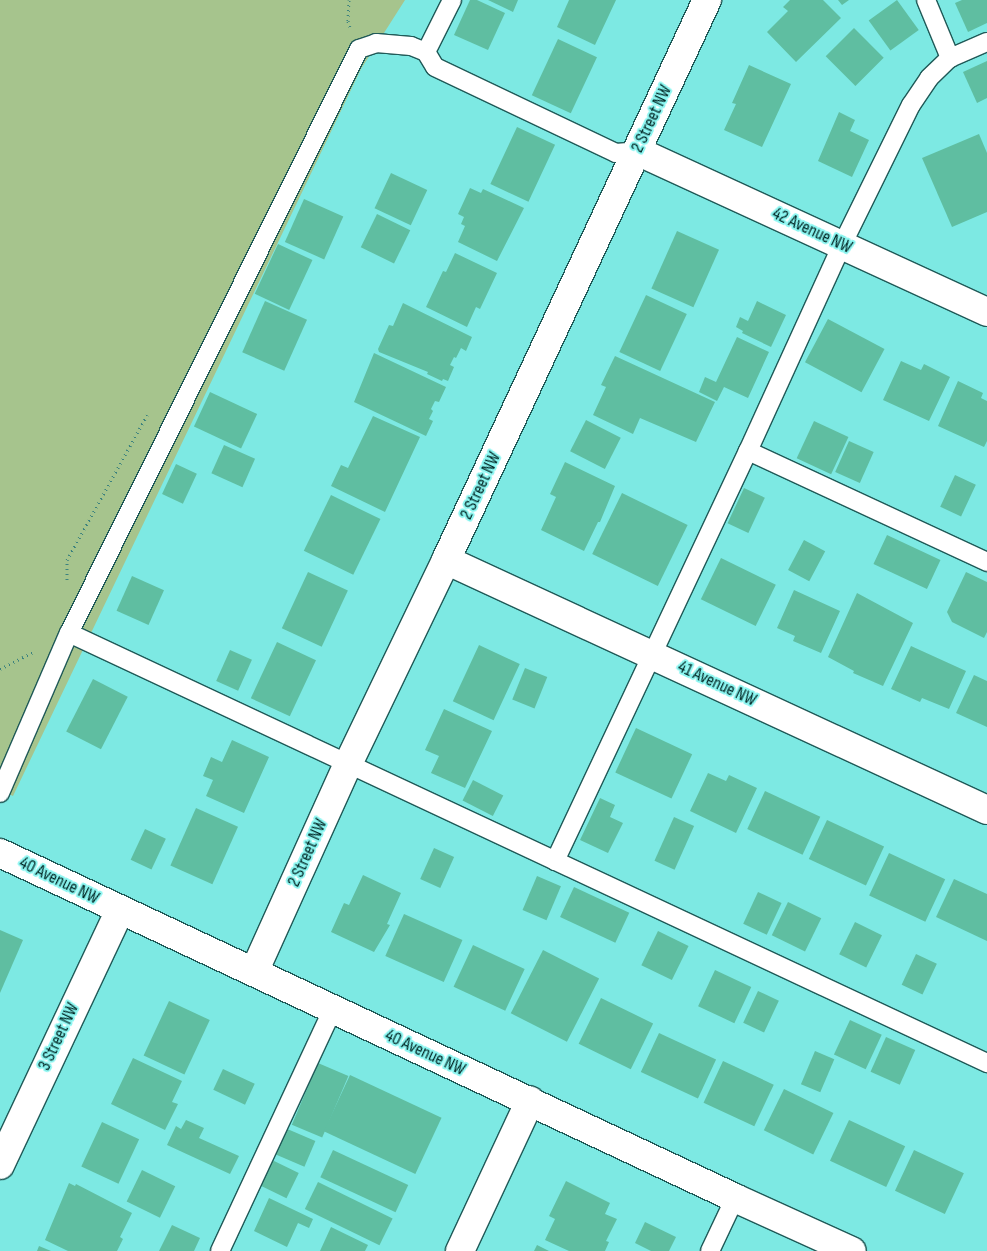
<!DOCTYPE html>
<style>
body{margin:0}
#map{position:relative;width:987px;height:1251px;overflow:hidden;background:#7de9e3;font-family:"Sofia Sans Condensed",sans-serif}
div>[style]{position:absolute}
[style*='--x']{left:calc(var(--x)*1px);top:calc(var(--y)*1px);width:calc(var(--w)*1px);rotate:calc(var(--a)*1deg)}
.green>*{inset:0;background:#a6c48d}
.building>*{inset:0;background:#5fbea1;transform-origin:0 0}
.path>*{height:3px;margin-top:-1.5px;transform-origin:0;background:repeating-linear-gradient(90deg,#3c827e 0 1px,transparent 0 5px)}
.roads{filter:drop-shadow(1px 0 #205a58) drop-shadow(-1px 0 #205a58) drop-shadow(0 1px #205a58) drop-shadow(0 -1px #205a58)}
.service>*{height:18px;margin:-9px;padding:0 9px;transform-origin:9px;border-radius:9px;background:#fff}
.minor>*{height:28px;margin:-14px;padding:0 14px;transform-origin:14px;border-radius:14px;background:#fff}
.tertiary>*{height:28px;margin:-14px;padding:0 14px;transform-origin:14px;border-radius:14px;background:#fff}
span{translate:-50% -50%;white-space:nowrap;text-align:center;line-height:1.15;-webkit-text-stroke:4px #8bf6f1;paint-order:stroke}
.street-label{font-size:18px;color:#002422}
</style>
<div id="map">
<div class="green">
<div style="clip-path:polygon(0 0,405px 0,361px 69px,13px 796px,0 790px)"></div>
</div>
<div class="building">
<div style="clip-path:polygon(470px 0,477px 0,505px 13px,488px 50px,454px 35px)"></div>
<div style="clip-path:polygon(488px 0,518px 0,513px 12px)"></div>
<div style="clip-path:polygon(569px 0,616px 0,595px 45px,557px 27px)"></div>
<div style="clip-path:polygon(790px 0,823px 0,841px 18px,796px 62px,767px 32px,788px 11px,783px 7px)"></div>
<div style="clip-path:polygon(838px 0,849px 0,842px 5px)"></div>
<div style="left:897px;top:0;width:37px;height:35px;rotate:54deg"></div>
<div style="clip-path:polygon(962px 0,987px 0,987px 23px,968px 32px,955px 3px)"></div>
<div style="left:854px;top:28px;width:42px;height:40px;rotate:45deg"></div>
<div style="left:558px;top:39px;width:43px;height:62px;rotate:25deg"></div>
<div style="clip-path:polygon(987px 61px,987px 98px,977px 103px,963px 72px)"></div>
<div style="clip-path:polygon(749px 65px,791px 84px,762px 147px,724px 130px,736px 104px,732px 103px)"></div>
<div style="clip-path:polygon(839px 112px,855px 120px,850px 131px,869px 140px,852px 177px,818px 161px)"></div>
<div style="left:517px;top:127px;width:42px;height:63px;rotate:25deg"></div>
<div style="clip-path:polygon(979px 134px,987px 153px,987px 212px,952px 227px,922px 158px)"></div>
<div style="left:391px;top:173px;width:40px;height:39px;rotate:25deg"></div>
<div style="clip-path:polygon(470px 188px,481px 193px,483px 189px,524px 208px,497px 261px,458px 242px,465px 226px,461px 224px,464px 217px,458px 214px)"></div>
<div style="left:304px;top:199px;width:43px;height:47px;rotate:24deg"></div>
<div style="left:377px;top:214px;width:37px;height:37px;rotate:26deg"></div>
<div style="left:677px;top:231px;width:46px;height:63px;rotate:24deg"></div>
<div style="left:278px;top:244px;width:38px;height:55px;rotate:25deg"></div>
<div style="clip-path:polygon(455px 253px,497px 273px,480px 309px,476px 307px,467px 327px,426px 307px,443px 271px,446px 272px)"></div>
<div style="left:646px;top:295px;width:45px;height:63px;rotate:25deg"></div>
<div style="left:265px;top:301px;width:46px;height:56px;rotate:24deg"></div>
<div style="clip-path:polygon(757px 301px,786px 315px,771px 347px,742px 333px,743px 331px,736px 327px,740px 317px,748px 321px)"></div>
<div style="clip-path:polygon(403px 303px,472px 337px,466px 351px,461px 348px,456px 358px,454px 357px,450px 365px,454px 367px,448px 381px,443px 379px,442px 381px,427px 374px,428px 372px,379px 352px,378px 349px,389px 325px,393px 326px)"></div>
<div style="left:828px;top:319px;width:64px;height:49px;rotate:28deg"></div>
<div style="clip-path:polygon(737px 337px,769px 352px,748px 398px,724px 387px,717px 401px,699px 392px,705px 377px,716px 382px)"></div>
<div style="clip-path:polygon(374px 353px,446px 387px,439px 402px,435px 401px,431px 409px,433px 411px,429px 419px,433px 421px,426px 436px,354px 402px)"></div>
<div style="clip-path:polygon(615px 356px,715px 402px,696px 442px,640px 418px,633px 434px,593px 415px,606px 387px,601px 385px)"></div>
<div style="clip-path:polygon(901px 361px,921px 370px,924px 364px,950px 377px,929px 421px,883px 400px)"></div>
<div style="clip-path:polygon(958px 381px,983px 393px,981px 398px,987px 401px,987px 441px,984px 447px,938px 426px)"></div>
<div style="left:210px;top:392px;width:52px;height:38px;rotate:25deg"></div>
<div style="clip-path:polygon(373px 416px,420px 437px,385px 512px,331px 486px,341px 465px,348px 468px)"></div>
<div style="left:586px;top:420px;width:39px;height:35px;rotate:27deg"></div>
<div style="left:814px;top:421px;width:38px;height:41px;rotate:25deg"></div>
<div style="left:849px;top:441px;width:27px;height:34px;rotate:24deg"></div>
<div style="left:224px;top:445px;width:34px;height:31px;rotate:24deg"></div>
<div style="clip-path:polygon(565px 462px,615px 486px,600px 522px,598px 522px,584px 551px,541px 530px,556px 497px,550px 494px)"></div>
<div style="left:176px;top:464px;width:23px;height:33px;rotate:25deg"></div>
<div style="left:955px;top:475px;width:23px;height:35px;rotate:25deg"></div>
<div style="left:744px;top:488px;width:23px;height:39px;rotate:25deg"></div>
<div style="left:622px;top:493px;width:73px;height:68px;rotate:26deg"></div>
<div style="left:331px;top:495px;width:55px;height:62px;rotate:26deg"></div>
<div style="left:887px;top:535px;width:59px;height:32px;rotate:25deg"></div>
<div style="left:804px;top:540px;width:24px;height:34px;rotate:28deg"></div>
<div style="left:721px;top:558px;width:61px;height:46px;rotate:26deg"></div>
<div style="left:308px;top:572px;width:44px;height:62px;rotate:25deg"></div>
<div style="clip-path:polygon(966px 572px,987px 582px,987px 632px,984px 638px,952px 622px,947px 612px)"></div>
<div style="left:132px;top:576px;width:35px;height:38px;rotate:24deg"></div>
<div style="clip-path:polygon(794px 590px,840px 611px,821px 653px,793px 641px,795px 636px,777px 628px)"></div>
<div style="clip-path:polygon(857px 593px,913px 623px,883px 686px,853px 673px,854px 671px,828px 657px)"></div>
<div style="left:277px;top:642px;width:43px;height:62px;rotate:25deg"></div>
<div style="left:479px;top:645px;width:45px;height:62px;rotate:25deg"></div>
<div style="clip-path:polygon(911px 646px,966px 671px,949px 709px,922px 698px,920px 702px,891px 689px)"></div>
<div style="left:230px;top:650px;width:24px;height:34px;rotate:24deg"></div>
<div style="left:525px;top:668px;width:24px;height:34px;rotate:22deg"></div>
<div style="clip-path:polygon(974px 675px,987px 681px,987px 727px,956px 713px)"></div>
<div style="left:93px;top:679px;width:39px;height:59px;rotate:27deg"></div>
<div style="clip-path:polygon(444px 709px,492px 731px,465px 788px,431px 773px,439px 756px,425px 750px)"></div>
<div style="left:636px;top:728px;width:62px;height:49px;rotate:25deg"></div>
<div style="clip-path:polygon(232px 740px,269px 757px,244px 813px,206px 796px,213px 780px,203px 776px,211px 757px,222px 762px)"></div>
<div style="clip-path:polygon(708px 773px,726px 781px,729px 775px,757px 788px,736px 833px,690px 811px)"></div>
<div style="left:473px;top:780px;width:34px;height:23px;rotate:27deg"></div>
<div style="left:765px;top:791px;width:61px;height:42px;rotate:25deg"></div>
<div style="clip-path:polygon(600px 798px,615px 805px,610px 817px,623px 823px,608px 853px,580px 840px)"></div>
<div style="left:196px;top:808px;width:46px;height:63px;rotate:24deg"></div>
<div style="left:674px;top:817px;width:22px;height:48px;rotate:24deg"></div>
<div style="left:827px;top:820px;width:63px;height:43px;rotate:25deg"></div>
<div style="left:145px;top:829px;width:23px;height:34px;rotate:25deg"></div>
<div style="left:434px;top:848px;width:22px;height:34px;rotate:24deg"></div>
<div style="left:889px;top:853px;width:62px;height:47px;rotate:25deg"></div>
<div style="clip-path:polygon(363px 875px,401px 893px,387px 924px,390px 925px,374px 952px,331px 932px,344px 903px,349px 905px)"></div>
<div style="left:537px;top:876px;width:26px;height:37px;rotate:23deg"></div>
<div style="clip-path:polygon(954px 879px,987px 894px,987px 941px,936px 917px)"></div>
<div style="left:574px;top:887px;width:61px;height:33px;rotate:25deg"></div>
<div style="left:758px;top:892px;width:26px;height:35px;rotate:25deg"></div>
<div style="left:788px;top:902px;width:37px;height:37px;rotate:26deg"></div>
<div style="left:404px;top:914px;width:64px;height:46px;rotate:24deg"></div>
<div style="left:855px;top:922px;width:30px;height:36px;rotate:26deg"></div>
<div style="clip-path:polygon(0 930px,23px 940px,0 993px)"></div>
<div style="left:658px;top:931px;width:34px;height:38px;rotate:26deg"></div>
<div style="left:473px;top:945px;width:57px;height:46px;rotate:25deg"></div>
<div style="left:543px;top:950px;width:63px;height:71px;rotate:27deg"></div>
<div style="left:916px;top:954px;width:23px;height:34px;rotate:25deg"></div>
<div style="left:715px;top:970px;width:40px;height:40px;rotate:25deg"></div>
<div style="left:758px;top:991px;width:23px;height:35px;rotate:25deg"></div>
<div style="left:601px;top:998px;width:58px;height:51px;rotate:26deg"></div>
<div style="left:169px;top:1001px;width:45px;height:60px;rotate:25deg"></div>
<div style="left:850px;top:1020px;width:35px;height:38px;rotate:25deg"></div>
<div style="left:659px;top:1033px;width:63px;height:43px;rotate:25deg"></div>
<div style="left:886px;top:1037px;width:32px;height:38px;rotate:24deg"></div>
<div style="left:815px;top:1051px;width:21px;height:36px;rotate:23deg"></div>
<div style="clip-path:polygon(133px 1058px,182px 1081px,172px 1102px,178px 1104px,165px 1130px,111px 1104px)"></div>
<div style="left:723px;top:1061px;width:56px;height:46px;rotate:25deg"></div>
<div style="left:318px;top:1063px;width:33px;height:67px;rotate:23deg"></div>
<div style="left:223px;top:1069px;width:35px;height:23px;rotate:25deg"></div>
<div style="left:350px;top:1075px;width:101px;height:62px;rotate:25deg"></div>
<div style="left:784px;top:1089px;width:55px;height:46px;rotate:26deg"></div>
<div style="clip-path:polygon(186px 1120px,204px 1128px,199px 1138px,239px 1156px,230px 1174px,167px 1145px,176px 1126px,181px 1129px)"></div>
<div style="left:849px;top:1120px;width:62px;height:45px;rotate:25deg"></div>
<div style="left:102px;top:1122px;width:41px;height:49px;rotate:25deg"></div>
<div style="left:285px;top:1128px;width:33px;height:28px;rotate:23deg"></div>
<div style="left:333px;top:1150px;width:83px;height:30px;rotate:25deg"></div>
<div style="left:914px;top:1150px;width:55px;height:45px;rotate:25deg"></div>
<div style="left:270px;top:1159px;width:32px;height:28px;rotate:26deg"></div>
<div style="left:142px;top:1170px;width:37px;height:35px;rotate:26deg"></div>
<div style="clip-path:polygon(566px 1181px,610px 1203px,605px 1214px,617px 1219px,606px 1241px,609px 1242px,605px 1251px,569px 1251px,545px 1240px,555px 1219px,549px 1216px)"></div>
<div style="left:318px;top:1182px;width:83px;height:30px;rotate:26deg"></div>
<div style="clip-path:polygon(69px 1183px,75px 1186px,76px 1184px,132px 1213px,120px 1237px,123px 1239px,117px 1251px,68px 1251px,45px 1240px)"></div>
<div style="clip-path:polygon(269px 1198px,313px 1219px,309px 1228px,298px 1223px,287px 1247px,254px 1231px)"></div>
<div style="clip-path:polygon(645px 1222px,676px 1237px,669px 1251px,651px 1251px,635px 1243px)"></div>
<div style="clip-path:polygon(172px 1225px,200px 1238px,194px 1251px,159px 1251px)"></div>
<div style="clip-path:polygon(331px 1227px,368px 1245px,365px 1251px,320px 1251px)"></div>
<div style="clip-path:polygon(537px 1245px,549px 1251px,534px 1251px)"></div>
<div style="clip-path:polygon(39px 1246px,51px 1251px,37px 1251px)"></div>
</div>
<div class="path">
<div style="--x:349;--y:0;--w:21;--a:93"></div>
<div style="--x:348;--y:21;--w:6;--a:72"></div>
<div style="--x:67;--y:580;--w:20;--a:-90"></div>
<div style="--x:67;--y:560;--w:166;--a:-61.1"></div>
<div style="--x:0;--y:669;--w:37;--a:-27"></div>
</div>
<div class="roads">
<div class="service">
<div style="--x:926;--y:0;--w:63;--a:67.5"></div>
<div style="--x:426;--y:52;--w:58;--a:-63.4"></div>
<div style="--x:748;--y:451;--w:264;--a:24.9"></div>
<div style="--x:69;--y:633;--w:1014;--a:25.1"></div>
<div style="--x:0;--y:793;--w:174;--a:-66.7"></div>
<div style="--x:69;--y:633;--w:652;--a:-63.59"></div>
<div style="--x:359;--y:49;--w:18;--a:-19"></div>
<div style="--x:376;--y:43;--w:35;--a:5"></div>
<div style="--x:411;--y:46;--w:16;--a:22"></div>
<div style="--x:426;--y:52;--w:17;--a:59"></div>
<div style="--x:435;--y:67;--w:200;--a:25.4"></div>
<div style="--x:616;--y:153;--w:21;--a:-5"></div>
<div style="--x:555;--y:861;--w:453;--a:-64.8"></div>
<div style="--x:748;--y:451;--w:226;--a:-65.5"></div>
<div style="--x:842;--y:245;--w:156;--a:-63.8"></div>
<div style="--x:911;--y:105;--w:32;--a:-56"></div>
<div style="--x:929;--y:78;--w:29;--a:-44"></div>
<div style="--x:950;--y:58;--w:40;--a:-23.4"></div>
<div style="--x:220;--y:1251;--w:267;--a:-65"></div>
<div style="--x:710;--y:1251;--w:59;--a:-64.7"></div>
</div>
<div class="minor">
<div style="--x:637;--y:151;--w:385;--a:24.7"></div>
<div style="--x:446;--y:560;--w:596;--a:24.8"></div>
<div style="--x:254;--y:972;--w:228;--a:-65.7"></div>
<div style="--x:348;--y:764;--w:226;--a:-64.3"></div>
<div style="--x:446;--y:560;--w:618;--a:-65.01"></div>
<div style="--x:0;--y:1165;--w:282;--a:-64.8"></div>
<div style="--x:460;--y:1251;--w:166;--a:-65"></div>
</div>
<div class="tertiary">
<div style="--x:0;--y:853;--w:812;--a:25.14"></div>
<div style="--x:735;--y:1198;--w:128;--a:24.4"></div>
</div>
</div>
<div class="street-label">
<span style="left:652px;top:119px;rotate:-65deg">2 Street NW</span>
<span style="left:812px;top:231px;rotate:25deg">42 Avenue NW</span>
<span style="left:481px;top:486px;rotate:-65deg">2 Street NW</span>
<span style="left:717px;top:684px;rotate:25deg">41 Avenue NW</span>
<span style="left:308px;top:853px;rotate:-66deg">2 Street NW</span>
<span style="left:59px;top:881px;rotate:26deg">40 Avenue NW</span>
<span style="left:59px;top:1037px;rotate:-65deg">3 Street NW</span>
<span style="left:425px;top:1053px;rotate:25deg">40 Avenue NW</span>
</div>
</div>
